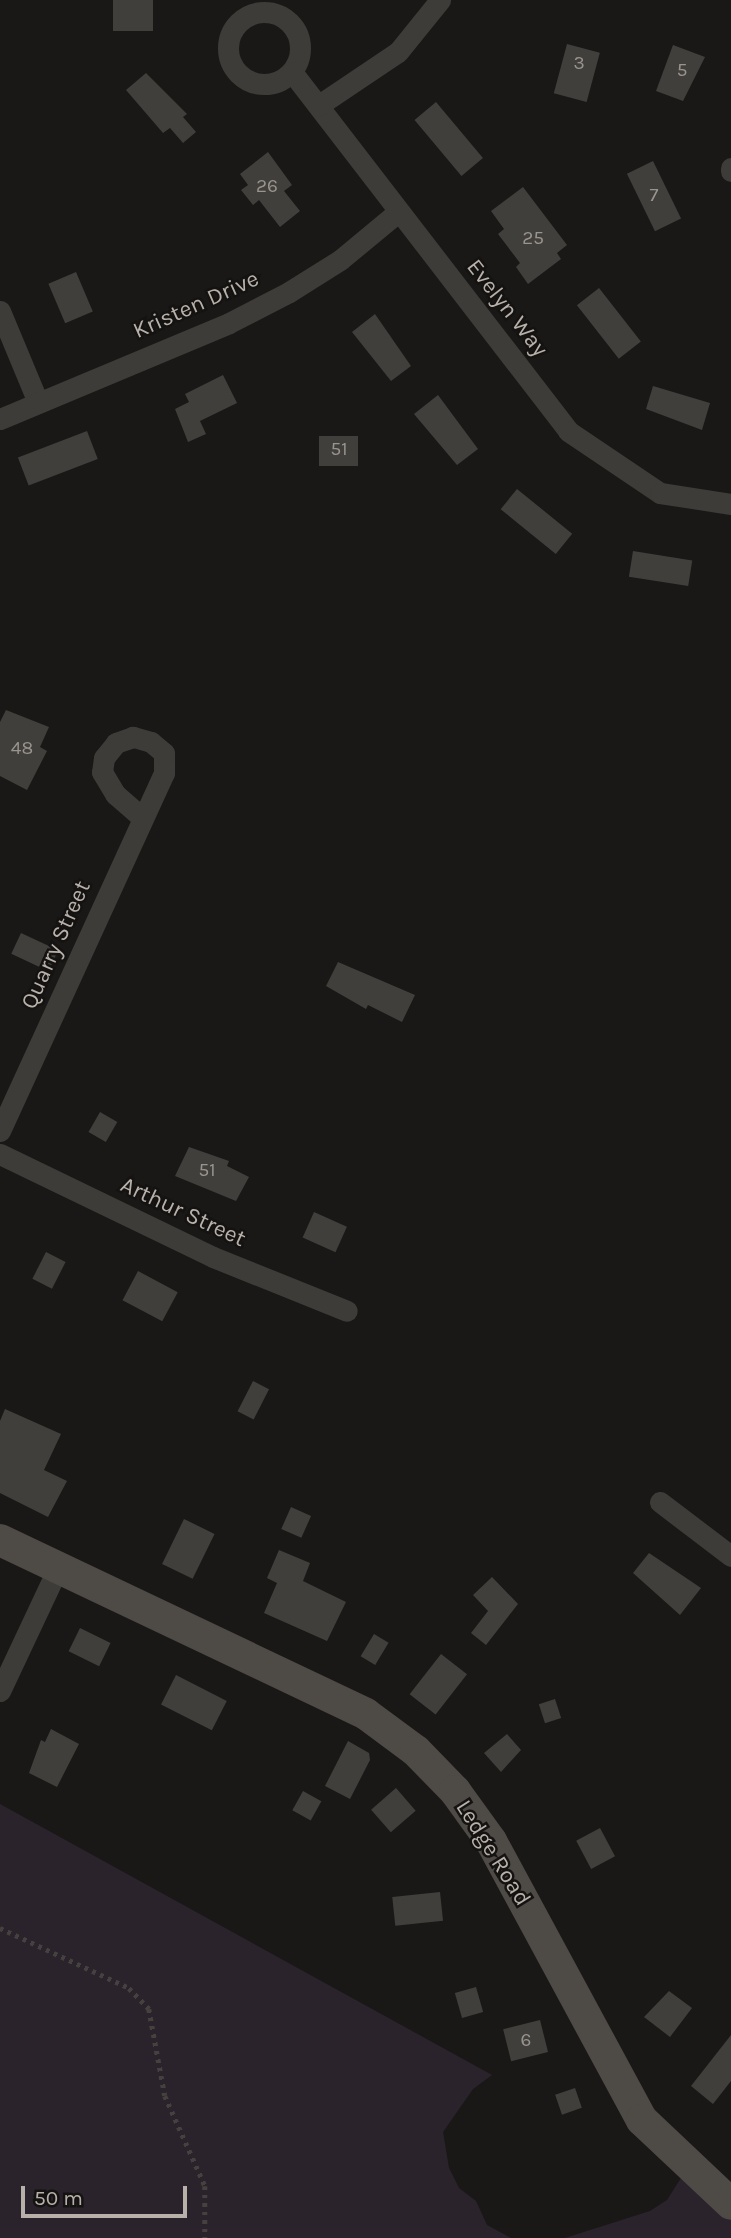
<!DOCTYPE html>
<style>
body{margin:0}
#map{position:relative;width:731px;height:2238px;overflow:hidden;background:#191817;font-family:Karla,sans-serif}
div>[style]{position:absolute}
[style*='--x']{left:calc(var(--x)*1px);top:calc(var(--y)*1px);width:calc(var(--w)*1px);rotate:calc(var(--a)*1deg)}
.green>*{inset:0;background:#2a232c}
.building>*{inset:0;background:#403f3c;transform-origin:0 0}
.path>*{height:4.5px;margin-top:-2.25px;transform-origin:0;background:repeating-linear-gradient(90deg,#45413e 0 3.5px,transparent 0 8.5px)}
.street>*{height:21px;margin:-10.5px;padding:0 10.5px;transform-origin:10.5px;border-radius:10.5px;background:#3e3c38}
.street>.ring{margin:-10.5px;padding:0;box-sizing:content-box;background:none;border:21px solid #3e3c38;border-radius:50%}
.secondary>*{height:32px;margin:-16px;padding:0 16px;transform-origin:16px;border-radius:16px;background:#4e4a46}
span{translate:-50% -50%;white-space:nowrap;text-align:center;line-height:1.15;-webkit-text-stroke:5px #141312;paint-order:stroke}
.number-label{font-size:19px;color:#9a948e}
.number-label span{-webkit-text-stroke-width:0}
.street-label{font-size:23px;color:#b8b1aa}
.scale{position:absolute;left:21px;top:2186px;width:166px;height:32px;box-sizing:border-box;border:4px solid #b8b1aa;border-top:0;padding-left:9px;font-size:21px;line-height:24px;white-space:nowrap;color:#b8b1aa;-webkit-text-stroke:5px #141312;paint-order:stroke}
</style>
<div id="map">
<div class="green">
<div style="clip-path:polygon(0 1804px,492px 2075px,473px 2089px,443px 2132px,449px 2168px,459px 2188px,476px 2201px,487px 2225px,511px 2238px,0 2238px)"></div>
<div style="clip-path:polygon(681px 2178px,731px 2205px,731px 2238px,565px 2238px,650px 2211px,667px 2200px)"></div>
</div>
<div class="building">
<div style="left:113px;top:0;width:40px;height:31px"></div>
<div style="left:567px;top:44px;width:34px;height:51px;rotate:15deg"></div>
<div style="clip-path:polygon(673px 45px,705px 57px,683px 101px,656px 91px)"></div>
<div style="clip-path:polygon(146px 73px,187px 114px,183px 117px,196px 132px,183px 143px,170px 128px,163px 133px,126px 90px)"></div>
<div style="left:436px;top:102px;width:73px;height:28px;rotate:50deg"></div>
<div style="clip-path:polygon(268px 152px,292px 185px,284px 191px,300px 211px,280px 227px,259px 200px,253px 205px,241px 190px,248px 185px,240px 174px)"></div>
<div style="left:653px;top:161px;width:64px;height:29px;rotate:64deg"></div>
<div style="clip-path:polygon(523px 187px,567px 245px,557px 253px,561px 259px,528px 284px,516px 267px,520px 263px,498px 234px,504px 229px,491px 211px)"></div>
<div style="left:76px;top:272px;width:43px;height:30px;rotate:67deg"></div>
<div style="left:599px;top:288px;width:68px;height:28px;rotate:52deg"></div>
<div style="clip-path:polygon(375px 314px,411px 366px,391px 381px,352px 332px)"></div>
<div style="clip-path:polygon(223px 375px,237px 403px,200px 421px,206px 434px,188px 442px,175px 409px,189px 402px,185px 394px)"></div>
<div style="clip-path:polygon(653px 386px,710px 403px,702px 430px,646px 409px)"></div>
<div style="clip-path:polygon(438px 395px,478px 449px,457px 465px,414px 414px)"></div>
<div style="left:87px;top:431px;width:30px;height:74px;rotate:69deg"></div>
<div style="left:319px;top:436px;width:39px;height:30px"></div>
<div style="left:517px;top:489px;width:71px;height:26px;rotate:39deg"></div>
<div style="left:633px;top:551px;width:60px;height:26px;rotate:9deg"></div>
<div style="clip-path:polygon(6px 710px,49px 727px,40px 747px,47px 751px,27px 790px,0 776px,0 722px)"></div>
<div style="left:21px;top:933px;width:41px;height:23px;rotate:25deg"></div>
<div style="clip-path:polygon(338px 962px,415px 995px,402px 1022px,368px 1005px,366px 1009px,326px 986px)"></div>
<div style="left:100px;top:1112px;width:20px;height:23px;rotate:30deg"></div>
<div style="clip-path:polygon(189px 1147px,229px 1161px,227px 1166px,249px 1177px,236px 1201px,175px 1176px)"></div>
<div style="left:314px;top:1212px;width:36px;height:28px;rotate:24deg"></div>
<div style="left:46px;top:1252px;width:22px;height:30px;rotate:27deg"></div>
<div style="left:138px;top:1271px;width:45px;height:33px;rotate:28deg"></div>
<div style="left:253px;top:1381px;width:18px;height:34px;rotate:27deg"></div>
<div style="clip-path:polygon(5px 1409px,61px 1434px,44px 1470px,67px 1481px,48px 1517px,0 1493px,0 1421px)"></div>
<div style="left:291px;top:1507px;width:22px;height:24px;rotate:24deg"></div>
<div style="left:184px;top:1519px;width:34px;height:50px;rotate:26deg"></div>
<div style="clip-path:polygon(279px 1550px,310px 1563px,303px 1581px,346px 1602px,327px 1641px,264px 1613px,277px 1583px,267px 1578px)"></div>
<div style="clip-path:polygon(649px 1553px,701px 1588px,680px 1615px,633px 1573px)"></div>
<div style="clip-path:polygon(492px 1577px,518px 1604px,486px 1645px,471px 1633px,488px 1611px,473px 1595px)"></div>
<div style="left:80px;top:1628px;width:34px;height:26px;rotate:26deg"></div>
<div style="left:374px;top:1634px;width:17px;height:26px;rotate:31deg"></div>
<div style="left:441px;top:1654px;width:33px;height:51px;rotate:38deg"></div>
<div style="left:176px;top:1675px;width:57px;height:33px;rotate:27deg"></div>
<div style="left:555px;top:1699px;width:20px;height:17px;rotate:72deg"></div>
<div style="clip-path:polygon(51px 1729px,79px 1744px,57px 1787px,29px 1773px,41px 1740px,45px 1742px)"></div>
<div style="clip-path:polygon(507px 1734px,521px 1750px,501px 1772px,484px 1753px)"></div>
<div style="clip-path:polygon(348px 1741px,369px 1753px,370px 1760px,350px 1799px,325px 1786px)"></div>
<div style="left:396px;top:1788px;width:30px;height:33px;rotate:49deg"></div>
<div style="left:303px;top:1791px;width:21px;height:22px;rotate:29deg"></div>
<div style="left:600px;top:1828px;width:32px;height:27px;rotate:62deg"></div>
<div style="left:440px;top:1892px;width:29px;height:48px;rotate:84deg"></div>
<div style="left:476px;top:1987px;width:26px;height:22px;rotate:74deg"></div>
<div style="clip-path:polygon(669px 1991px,692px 2008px,670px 2037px,644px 2017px)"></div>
<div style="left:540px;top:2020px;width:33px;height:38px;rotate:76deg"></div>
<div style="clip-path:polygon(731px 2035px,731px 2081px,713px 2104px,691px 2086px)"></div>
<div style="left:575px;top:2088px;width:21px;height:21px;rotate:71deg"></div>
</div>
<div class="path">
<div style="--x:0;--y:1928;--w:142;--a:24.9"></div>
<div style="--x:129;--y:1988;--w:29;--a:46"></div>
<div style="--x:149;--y:2009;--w:88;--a:79.6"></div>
<div style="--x:165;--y:2096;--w:98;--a:66"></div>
<div style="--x:205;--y:2186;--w:52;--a:90"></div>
</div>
<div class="street">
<div class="ring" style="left:228px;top:12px;width:51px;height:51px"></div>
<div style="--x:292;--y:72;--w:453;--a:52.4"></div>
<div style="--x:568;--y:431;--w:111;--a:34"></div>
<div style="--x:660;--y:493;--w:72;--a:8.8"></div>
<div style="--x:319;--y:105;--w:95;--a:-33.9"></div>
<div style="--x:398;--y:52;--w:67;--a:-51.1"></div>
<div style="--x:731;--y:168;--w:3;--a:90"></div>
<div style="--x:0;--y:311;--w:96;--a:67.4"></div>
<div style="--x:0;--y:419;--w:248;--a:-22.7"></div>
<div style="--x:229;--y:323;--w:68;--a:-27.3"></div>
<div style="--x:289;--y:292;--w:60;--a:-32.1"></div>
<div style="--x:340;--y:260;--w:75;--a:-39.6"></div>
<div style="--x:0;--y:1131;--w:394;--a:-65.4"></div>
<div style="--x:164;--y:773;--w:20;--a:-90"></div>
<div style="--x:164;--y:753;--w:17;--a:-140"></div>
<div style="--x:151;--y:742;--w:19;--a:-164"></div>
<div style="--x:133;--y:737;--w:18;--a:161"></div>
<div style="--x:116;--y:743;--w:19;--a:129"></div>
<div style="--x:104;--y:758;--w:14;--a:98"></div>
<div style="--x:102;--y:772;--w:26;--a:59"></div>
<div style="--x:115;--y:794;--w:37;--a:41"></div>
<div style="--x:0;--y:1154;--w:237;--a:25.8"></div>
<div style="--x:213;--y:1257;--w:144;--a:21.9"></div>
<div style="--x:660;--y:1502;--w:89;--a:37.3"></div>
<div style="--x:0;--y:1691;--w:136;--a:-64.8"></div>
</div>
<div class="secondary">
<div style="--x:0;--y:1540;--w:405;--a:25.4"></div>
<div style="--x:366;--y:1714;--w:62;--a:36.5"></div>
<div style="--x:416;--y:1751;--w:56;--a:45.7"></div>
<div style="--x:455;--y:1791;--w:62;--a:54.2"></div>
<div style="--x:491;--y:1841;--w:317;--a:61.6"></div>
<div style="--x:642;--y:2120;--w:122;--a:43.3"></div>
</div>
<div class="number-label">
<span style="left:579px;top:64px">3</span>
<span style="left:682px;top:71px">5</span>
<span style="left:267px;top:187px">26</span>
<span style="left:654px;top:196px">7</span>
<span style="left:533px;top:239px">25</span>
<span style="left:339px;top:450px">51</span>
<span style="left:22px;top:749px">48</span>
<span style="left:207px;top:1171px">51</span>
<span style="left:526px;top:2041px">6</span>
</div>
<div class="street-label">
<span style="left:196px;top:305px;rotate:-24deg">Kristen Drive</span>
<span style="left:507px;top:308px;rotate:52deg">Evelyn Way</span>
<span style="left:56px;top:945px;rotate:-66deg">Quarry Street</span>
<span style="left:183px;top:1212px;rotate:25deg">Arthur Street</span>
<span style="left:493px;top:1853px;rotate:58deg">Ledge Road</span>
</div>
<div class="scale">50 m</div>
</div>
